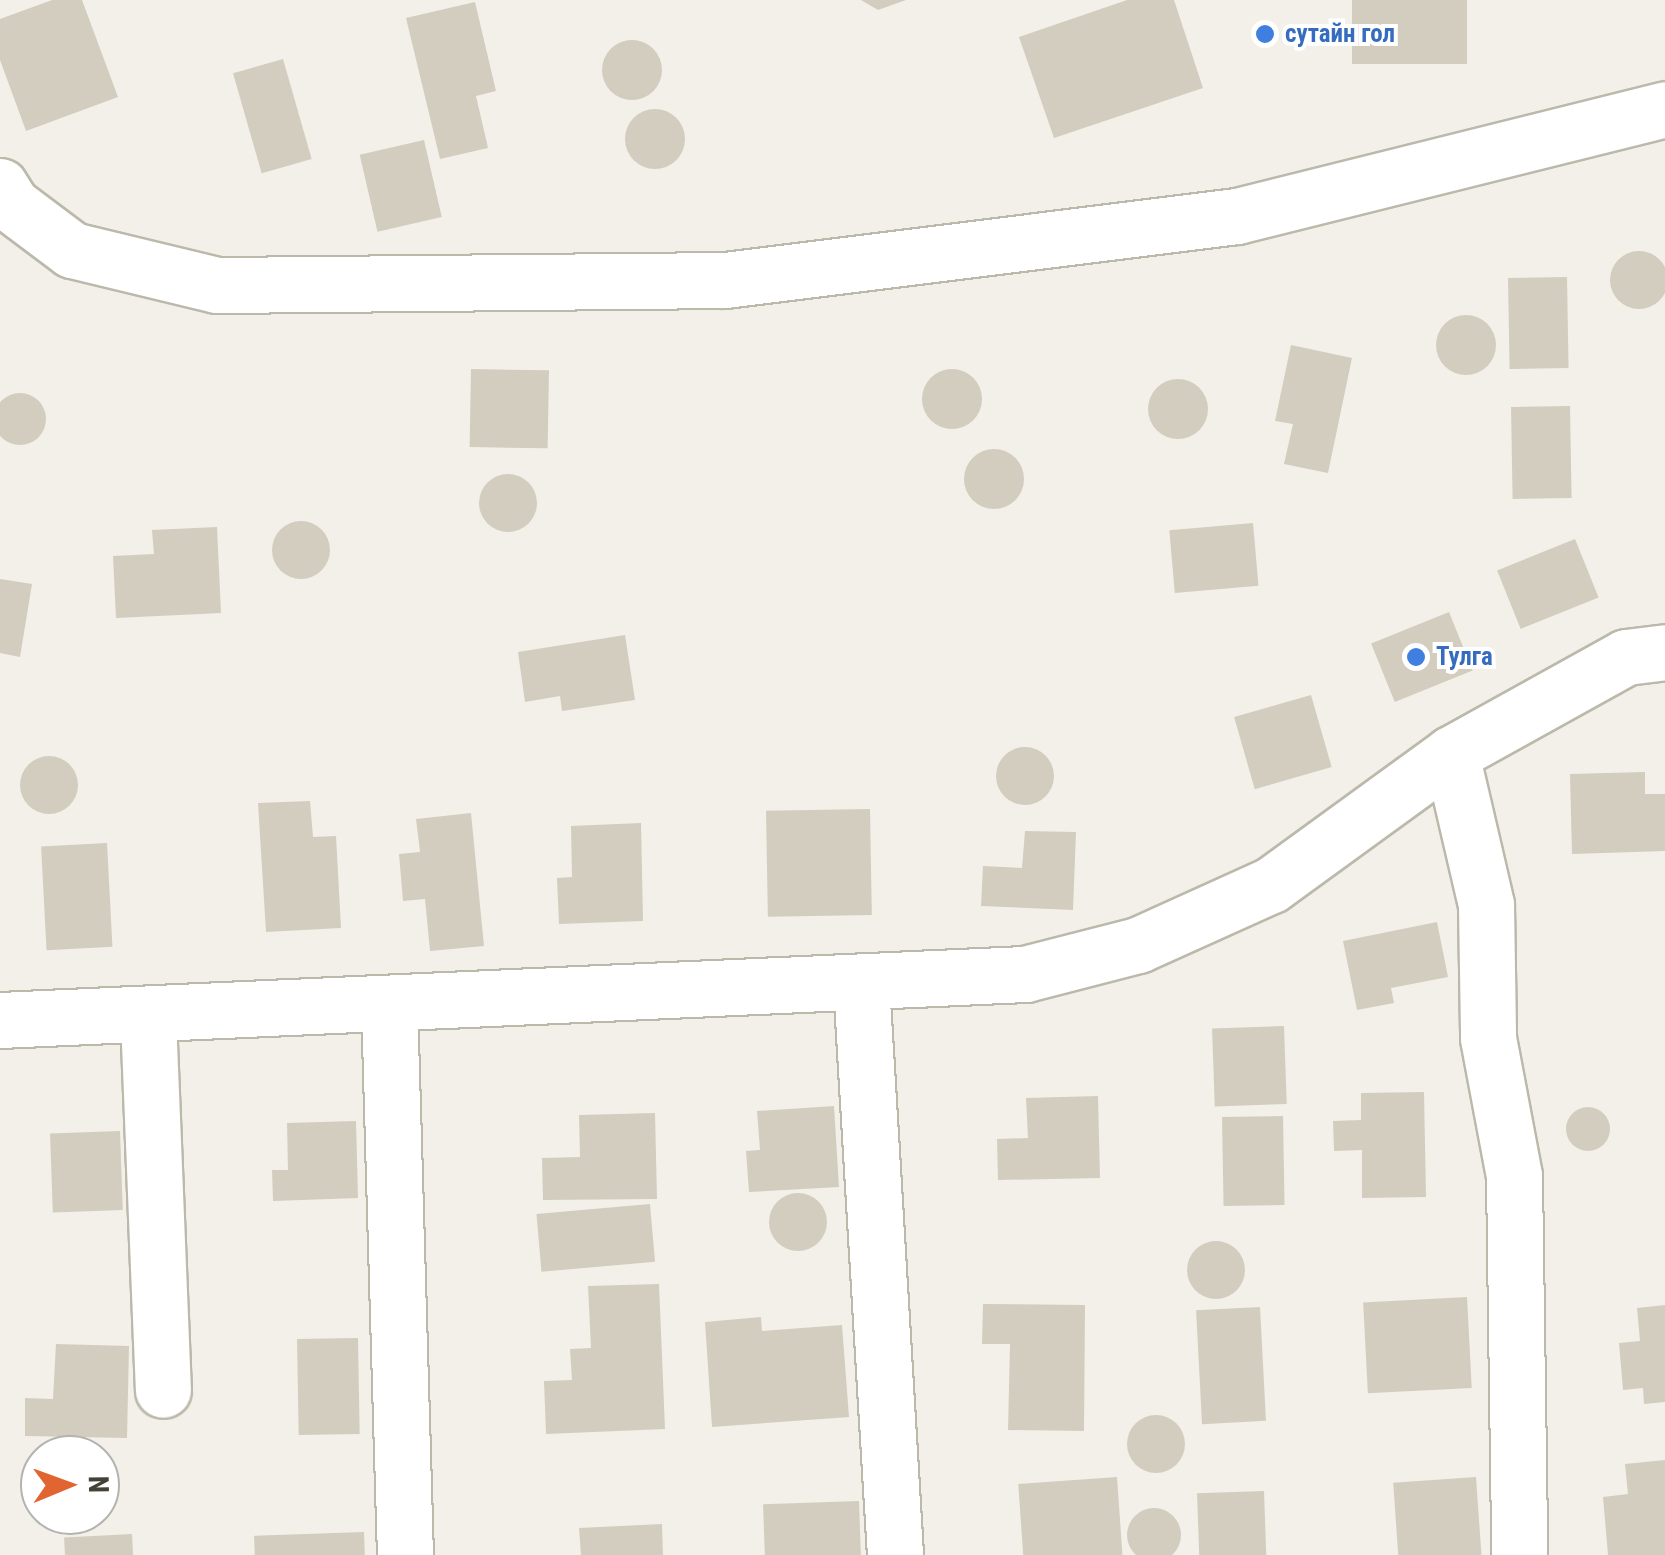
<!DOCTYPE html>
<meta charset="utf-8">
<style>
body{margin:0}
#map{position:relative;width:1665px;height:1555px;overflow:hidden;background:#f2f0e8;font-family:"Roboto Condensed",sans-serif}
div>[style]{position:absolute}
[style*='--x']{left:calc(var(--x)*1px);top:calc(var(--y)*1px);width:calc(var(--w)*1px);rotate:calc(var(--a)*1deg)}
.building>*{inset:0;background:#d2cdbf;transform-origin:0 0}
.round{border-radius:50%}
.roads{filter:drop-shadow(2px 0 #bcb9ab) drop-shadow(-2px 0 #bcb9ab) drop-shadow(0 2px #bcb9ab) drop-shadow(0 -2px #bcb9ab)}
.minor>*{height:55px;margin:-27.5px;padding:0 27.5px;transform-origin:27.5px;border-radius:27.5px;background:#fff}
.dots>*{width:28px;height:28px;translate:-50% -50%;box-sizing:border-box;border:5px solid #fff;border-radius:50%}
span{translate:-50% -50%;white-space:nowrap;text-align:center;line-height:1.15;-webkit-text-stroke:8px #fff;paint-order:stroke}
.shop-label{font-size:25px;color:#366cbe;font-weight:700}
.left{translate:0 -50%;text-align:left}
.north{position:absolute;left:20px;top:1435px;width:100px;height:100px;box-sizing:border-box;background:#fff;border:2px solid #b4b3af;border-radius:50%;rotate:89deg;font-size:28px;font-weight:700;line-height:40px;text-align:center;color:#444137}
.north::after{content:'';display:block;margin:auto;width:35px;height:45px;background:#e06531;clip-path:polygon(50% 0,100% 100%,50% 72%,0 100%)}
</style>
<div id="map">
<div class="building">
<div style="clip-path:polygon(52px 0,82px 0,118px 97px,26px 131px,0 60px,0 19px)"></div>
<div style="clip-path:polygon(861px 0,906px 0,878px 10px)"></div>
<div style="clip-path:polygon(1127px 0,1174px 0,1203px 88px,1054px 138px,1019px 37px)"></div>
<div style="left:1352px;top:0;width:115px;height:64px"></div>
<div style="clip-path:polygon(475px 2px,496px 91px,476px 96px,488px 148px,440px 159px,406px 18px)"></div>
<div class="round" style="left:602px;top:40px;width:60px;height:60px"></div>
<div style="left:283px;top:59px;width:104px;height:52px;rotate:74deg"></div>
<div class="round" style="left:625px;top:109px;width:60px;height:60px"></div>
<div style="left:424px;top:140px;width:79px;height:66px;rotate:77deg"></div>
<div class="round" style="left:1610px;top:251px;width:58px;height:58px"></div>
<div style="left:1567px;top:277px;width:91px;height:59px;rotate:89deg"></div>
<div class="round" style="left:1436px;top:315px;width:60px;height:60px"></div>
<div style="clip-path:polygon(1291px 345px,1352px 358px,1328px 473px,1284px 464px,1293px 424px,1275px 421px)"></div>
<div class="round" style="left:922px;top:369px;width:60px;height:60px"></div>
<div style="left:471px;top:369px;width:78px;height:78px;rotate:1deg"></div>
<div class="round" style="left:1148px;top:379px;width:60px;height:60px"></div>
<div class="round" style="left:-6px;top:393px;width:52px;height:52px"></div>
<div style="left:1570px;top:406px;width:92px;height:59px;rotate:89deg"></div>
<div class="round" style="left:964px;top:449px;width:60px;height:60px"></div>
<div class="round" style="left:479px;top:474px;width:58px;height:58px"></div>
<div class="round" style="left:272px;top:521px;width:58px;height:58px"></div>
<div style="left:1253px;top:523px;width:63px;height:84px;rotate:85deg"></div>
<div style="clip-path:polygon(217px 527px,221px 613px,116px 618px,113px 556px,154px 554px,152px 530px)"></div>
<div style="left:1575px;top:539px;width:63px;height:84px;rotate:68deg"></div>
<div style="clip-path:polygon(0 579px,32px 584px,20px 657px,0 653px)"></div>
<div style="left:1449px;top:612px;width:63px;height:84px;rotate:68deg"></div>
<div style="clip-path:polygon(625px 635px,635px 700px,562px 711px,560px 696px,525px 702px,518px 652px)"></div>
<div style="left:1311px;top:695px;width:75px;height:80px;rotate:74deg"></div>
<div class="round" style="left:996px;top:747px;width:58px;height:58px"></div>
<div class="round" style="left:20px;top:756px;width:58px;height:58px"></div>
<div style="clip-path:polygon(1645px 772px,1645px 794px,1665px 794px,1665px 851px,1572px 854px,1570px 774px)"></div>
<div style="clip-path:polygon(310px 801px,313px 837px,336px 836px,341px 928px,266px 932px,258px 803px)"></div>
<div style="left:870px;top:809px;width:106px;height:104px;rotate:89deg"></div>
<div style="clip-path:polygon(471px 813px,484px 946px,430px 951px,425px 899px,403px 901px,399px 854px,420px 852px,416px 819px)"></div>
<div style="clip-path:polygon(641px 823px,643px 921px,559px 924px,557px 878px,572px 877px,571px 826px)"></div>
<div style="clip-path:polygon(1025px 831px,1076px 832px,1073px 910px,981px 906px,983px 866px,1022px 868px)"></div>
<div style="left:107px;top:843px;width:104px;height:66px;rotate:87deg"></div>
<div style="clip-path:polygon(1437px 922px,1448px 977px,1391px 988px,1394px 1003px,1357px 1010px,1343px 941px)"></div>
<div style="left:1284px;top:1026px;width:78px;height:72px;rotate:88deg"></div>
<div style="clip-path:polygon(1424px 1092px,1426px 1197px,1362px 1198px,1362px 1150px,1334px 1151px,1333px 1121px,1361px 1120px,1361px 1093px)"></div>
<div style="clip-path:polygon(1098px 1096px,1100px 1178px,998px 1180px,997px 1139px,1028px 1138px,1026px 1098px)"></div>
<div style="clip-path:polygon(834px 1106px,839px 1187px,749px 1192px,746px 1151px,760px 1150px,757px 1111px)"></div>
<div class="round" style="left:1566px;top:1107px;width:44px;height:44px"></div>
<div style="clip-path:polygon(655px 1113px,657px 1199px,543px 1200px,542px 1158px,580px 1157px,579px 1115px)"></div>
<div style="left:1283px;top:1116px;width:89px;height:61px;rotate:89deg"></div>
<div style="clip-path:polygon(356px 1121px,358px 1198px,273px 1201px,272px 1170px,288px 1170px,287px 1123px)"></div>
<div style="left:120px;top:1131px;width:79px;height:70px;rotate:88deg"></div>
<div class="round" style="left:769px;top:1193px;width:58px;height:58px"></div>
<div style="left:650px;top:1204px;width:58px;height:114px;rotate:85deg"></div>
<div class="round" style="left:1187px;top:1241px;width:58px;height:58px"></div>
<div style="clip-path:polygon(659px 1284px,665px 1429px,546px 1434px,544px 1381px,572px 1380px,570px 1349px,591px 1348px,588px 1286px)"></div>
<div style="left:1467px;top:1297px;width:91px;height:104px;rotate:87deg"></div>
<div style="clip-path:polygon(983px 1304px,1085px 1305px,1084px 1431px,1008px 1430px,1010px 1344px,982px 1344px)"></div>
<div style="clip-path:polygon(1665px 1305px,1665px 1402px,1644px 1404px,1643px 1388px,1623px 1390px,1619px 1343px,1640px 1341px,1637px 1308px)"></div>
<div style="left:1260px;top:1307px;width:114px;height:64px;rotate:87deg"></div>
<div style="clip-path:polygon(761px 1317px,762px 1331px,842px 1325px,849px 1417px,712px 1427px,705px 1322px)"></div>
<div style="left:358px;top:1338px;width:96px;height:61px;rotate:89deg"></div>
<div style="clip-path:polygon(56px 1344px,129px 1346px,127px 1438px,25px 1436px,25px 1398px,53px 1399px)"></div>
<div class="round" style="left:1127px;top:1415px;width:58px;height:58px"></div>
<div style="clip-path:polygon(1665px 1460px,1665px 1555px,1608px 1555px,1603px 1497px,1628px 1494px,1625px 1464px)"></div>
<div style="left:1117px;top:1477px;width:78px;height:99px;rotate:86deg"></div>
<div style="left:1476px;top:1477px;width:78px;height:83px;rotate:86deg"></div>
<div style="left:1264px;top:1491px;width:64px;height:67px;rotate:88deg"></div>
<div style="left:859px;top:1501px;width:54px;height:96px;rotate:88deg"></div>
<div class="round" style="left:1127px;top:1508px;width:54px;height:54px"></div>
<div style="clip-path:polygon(662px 1524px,663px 1555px,581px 1555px,579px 1528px)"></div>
<div style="left:364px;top:1532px;width:23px;height:110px;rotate:88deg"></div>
<div style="left:132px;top:1534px;width:21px;height:68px;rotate:87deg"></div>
</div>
<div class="roads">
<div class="minor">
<div style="--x:0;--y:186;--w:22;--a:58"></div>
<div style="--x:12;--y:205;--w:75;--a:36.9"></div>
<div style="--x:72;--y:250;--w:149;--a:13.6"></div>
<div style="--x:217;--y:285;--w:508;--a:-0.56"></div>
<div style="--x:725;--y:280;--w:516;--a:-7.13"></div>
<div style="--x:1237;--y:216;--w:441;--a:-14"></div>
<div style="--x:1451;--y:754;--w:155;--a:76.9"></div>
<div style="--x:1486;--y:905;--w:133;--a:89.1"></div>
<div style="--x:1488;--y:1038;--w:140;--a:79.3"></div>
<div style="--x:1514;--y:1176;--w:379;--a:89.2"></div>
<div style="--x:861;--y:984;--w:572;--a:86.59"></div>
<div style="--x:389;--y:1004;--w:551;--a:88.34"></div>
<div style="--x:148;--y:1018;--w:372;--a:87.7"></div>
<div style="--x:0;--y:1020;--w:1026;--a:-2.57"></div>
<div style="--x:1025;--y:974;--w:117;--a:-14.4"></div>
<div style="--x:1138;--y:945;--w:146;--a:-24.3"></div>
<div style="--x:1271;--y:885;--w:223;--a:-36"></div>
<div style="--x:1451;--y:754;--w:200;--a:-29"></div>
<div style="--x:1626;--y:657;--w:39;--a:-7"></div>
</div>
</div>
<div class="dots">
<div style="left:1265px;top:34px;background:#3f7fe0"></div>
<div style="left:1416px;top:657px;background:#3f7fe0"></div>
</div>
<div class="shop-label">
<span class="left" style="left:1285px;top:34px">сутайн гол</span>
<span class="left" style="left:1436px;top:657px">Тулга</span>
</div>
<div class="north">N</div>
</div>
